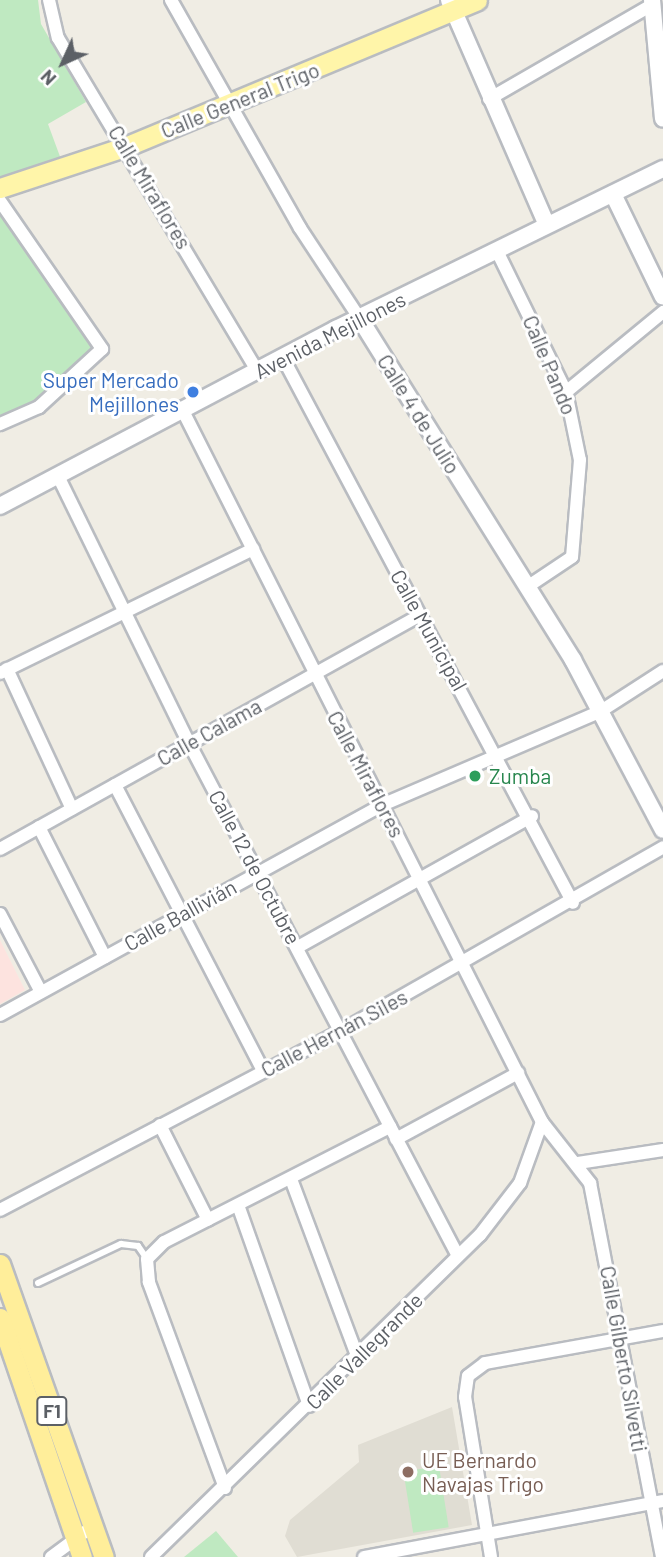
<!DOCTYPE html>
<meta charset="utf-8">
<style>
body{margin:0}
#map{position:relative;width:663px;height:1557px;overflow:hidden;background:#f0ede4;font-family:Barlow,sans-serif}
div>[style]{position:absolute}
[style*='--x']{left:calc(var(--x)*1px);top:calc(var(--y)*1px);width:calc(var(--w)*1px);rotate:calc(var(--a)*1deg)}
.education>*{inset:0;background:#e0ddd3}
.medical>*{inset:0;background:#fde3df}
.green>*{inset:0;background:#bfe9c1;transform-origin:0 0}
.roads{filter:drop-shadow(2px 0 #b9bcc1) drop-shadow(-2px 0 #b9bcc1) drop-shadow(0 2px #b9bcc1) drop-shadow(0 -2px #b9bcc1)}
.service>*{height:6px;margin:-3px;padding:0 3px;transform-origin:3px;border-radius:3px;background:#fff}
.minor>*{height:12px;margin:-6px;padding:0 6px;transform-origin:6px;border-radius:6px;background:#fff}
.tertiary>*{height:16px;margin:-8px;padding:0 8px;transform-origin:8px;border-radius:8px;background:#fff}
.primary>*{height:19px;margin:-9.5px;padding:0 9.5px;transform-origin:9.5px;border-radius:9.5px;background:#fff5a9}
.trunk>*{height:19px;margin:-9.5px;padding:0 9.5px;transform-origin:9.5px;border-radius:9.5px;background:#ffee9a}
.dots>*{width:19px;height:19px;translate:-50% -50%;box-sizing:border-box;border:4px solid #fff;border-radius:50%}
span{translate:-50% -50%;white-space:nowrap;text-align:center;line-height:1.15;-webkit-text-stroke:6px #fff;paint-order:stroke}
.shield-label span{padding:2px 5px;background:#fff;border:2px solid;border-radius:5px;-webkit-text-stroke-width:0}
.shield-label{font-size:19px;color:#5c6066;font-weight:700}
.street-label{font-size:21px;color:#5c6066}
.shop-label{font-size:21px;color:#366cbe}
.right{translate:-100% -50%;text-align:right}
.leisure-label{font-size:21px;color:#27864d}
.left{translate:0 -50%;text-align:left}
.education-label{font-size:21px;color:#785e54}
.north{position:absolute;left:28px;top:28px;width:70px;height:70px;-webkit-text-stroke:5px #fff;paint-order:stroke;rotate:225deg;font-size:19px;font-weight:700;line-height:28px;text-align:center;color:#5c6066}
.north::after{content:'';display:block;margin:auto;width:24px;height:32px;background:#5c6066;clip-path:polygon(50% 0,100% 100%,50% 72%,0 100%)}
</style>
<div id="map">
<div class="education">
<div style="clip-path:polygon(452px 1407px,472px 1525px,297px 1557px,285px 1536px,290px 1520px,359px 1462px,358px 1445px)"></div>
</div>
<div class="medical">
<div style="clip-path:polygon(0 940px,25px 990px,0 1004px)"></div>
</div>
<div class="green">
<div style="clip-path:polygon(0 0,38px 0,41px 24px,86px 102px,48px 124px,62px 162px,0 182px)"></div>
<div style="clip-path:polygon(0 214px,95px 348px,40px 400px,0 418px)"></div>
<div style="left:439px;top:1466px;width:62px;height:36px;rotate:81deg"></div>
<div style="clip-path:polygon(216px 1531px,238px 1557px,184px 1557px)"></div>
</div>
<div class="roads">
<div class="service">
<div style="--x:38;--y:1283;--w:92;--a:-25.2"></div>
<div style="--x:121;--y:1244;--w:17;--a:7"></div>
<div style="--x:138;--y:1246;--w:16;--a:55"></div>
</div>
<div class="minor">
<div style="--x:49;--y:0;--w:39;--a:77"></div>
<div style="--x:58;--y:38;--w:389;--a:59.1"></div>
<div style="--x:171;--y:0;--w:262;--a:60.5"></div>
<div style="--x:300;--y:228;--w:109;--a:56.6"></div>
<div style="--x:489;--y:99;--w:188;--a:-30"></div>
<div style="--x:0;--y:201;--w:180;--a:55.4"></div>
<div style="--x:102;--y:349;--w:86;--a:137.4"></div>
<div style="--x:39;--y:407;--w:43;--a:156.4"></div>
<div style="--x:497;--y:251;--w:157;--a:63.9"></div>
<div style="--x:566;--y:392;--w:69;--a:78.4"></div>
<div style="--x:580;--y:460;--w:97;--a:94.7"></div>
<div style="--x:572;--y:557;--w:54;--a:146.3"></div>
<div style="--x:283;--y:358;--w:617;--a:61.98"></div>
<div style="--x:566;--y:392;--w:126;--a:-39.5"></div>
<div style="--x:183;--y:411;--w:796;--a:63.21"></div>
<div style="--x:542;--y:1122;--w:78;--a:51.8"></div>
<div style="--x:590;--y:1183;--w:381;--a:79.1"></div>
<div style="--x:58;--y:476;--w:297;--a:63.9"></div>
<div style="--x:189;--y:743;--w:579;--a:62.33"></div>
<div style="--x:7;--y:669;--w:154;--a:65.1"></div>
<div style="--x:0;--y:673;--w:282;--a:-26.1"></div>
<div style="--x:115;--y:785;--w:322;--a:62.6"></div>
<div style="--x:39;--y:827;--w:146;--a:63.1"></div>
<div style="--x:0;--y:849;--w:479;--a:-29.1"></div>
<div style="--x:0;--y:914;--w:88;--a:62.3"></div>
<div style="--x:298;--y:947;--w:268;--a:-29.2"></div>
<div style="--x:0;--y:1015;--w:436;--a:-28.8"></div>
<div style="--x:382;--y:805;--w:238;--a:-23.2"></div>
<div style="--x:601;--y:711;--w:74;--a:-32.8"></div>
<div style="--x:160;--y:1125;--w:106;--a:63.2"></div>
<div style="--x:396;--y:1139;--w:139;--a:-28.4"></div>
<div style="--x:578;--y:1163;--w:86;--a:-8.7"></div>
<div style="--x:291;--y:1179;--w:191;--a:69.5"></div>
<div style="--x:238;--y:1205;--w:213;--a:70.5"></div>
<div style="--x:0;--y:1210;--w:385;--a:-27.7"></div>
<div style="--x:341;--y:1031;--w:371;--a:-29.7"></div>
<div style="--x:225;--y:1488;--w:220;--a:-110.3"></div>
<div style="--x:149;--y:1282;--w:23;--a:-95"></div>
<div style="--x:147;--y:1259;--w:24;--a:-45"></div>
<div style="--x:164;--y:1242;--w:254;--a:-27"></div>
<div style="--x:51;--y:1557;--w:52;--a:-36.4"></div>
<div style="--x:151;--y:1557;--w:460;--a:-44.4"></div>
<div style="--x:480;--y:1235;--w:66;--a:-52.4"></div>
<div style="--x:520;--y:1183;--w:65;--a:-70.2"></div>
<div style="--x:364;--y:1557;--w:304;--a:-10.6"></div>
<div style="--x:491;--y:1557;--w:162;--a:-99.2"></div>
<div style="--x:465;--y:1397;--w:21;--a:-82"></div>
<div style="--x:468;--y:1376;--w:21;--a:-37"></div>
<div style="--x:485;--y:1363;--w:181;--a:-10.2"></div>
</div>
<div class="tertiary">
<div style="--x:449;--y:0;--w:245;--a:66.5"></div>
<div style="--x:652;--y:0;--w:119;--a:84.7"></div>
<div style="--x:613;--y:194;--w:114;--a:64.1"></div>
<div style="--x:360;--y:319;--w:402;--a:58"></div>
<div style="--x:573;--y:660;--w:192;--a:62.1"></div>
<div style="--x:0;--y:506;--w:380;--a:-27.8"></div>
<div style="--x:336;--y:329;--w:364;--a:-26.1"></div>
</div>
<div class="primary">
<div style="--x:0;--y:188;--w:134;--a:-18.3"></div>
<div style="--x:127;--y:146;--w:379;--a:-22.6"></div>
</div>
<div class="trunk">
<div style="--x:0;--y:1264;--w:311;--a:70.5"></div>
<div style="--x:0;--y:1318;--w:253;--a:71.1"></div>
</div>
</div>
<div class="dots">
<div style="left:193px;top:392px;background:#3f7fe0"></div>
<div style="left:475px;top:776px;background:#2e9e5b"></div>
<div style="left:408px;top:1472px;background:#8d6e63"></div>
</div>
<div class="shield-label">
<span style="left:52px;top:1411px">F1</span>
</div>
<div class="street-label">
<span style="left:240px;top:100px;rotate:-22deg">Calle General Trigo</span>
<span style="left:150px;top:187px;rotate:59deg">Calle Miraflores</span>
<span style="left:330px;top:335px;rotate:-27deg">Avenida Mejillones</span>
<span style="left:550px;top:365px;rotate:67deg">Calle Pando</span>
<span style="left:419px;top:414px;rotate:58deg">Calle 4 de Julio</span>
<span style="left:429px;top:630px;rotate:61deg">Calle Municipal</span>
<span style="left:209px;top:732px;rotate:-29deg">Calle Calama</span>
<span style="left:366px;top:774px;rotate:62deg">Calle Miraflores</span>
<span style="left:255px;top:867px;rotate:62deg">Calle 12 de Octubre</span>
<span style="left:180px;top:915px;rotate:-29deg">Calle Ballivián</span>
<span style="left:334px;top:1033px;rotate:-28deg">Calle Hernán Siles</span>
<span style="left:364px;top:1351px;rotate:-45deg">Calle Vallegrande</span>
<span style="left:624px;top:1359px;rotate:80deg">Calle Gilberto Silvetti</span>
</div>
<div class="shop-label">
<span class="right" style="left:179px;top:392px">Super Mercado<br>Mejillones</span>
</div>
<div class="leisure-label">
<span class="left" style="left:489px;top:776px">Zumba</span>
</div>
<div class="education-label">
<span class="left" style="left:422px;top:1472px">UE Bernardo<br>Navajas Trigo</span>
</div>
<div class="north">N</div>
</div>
